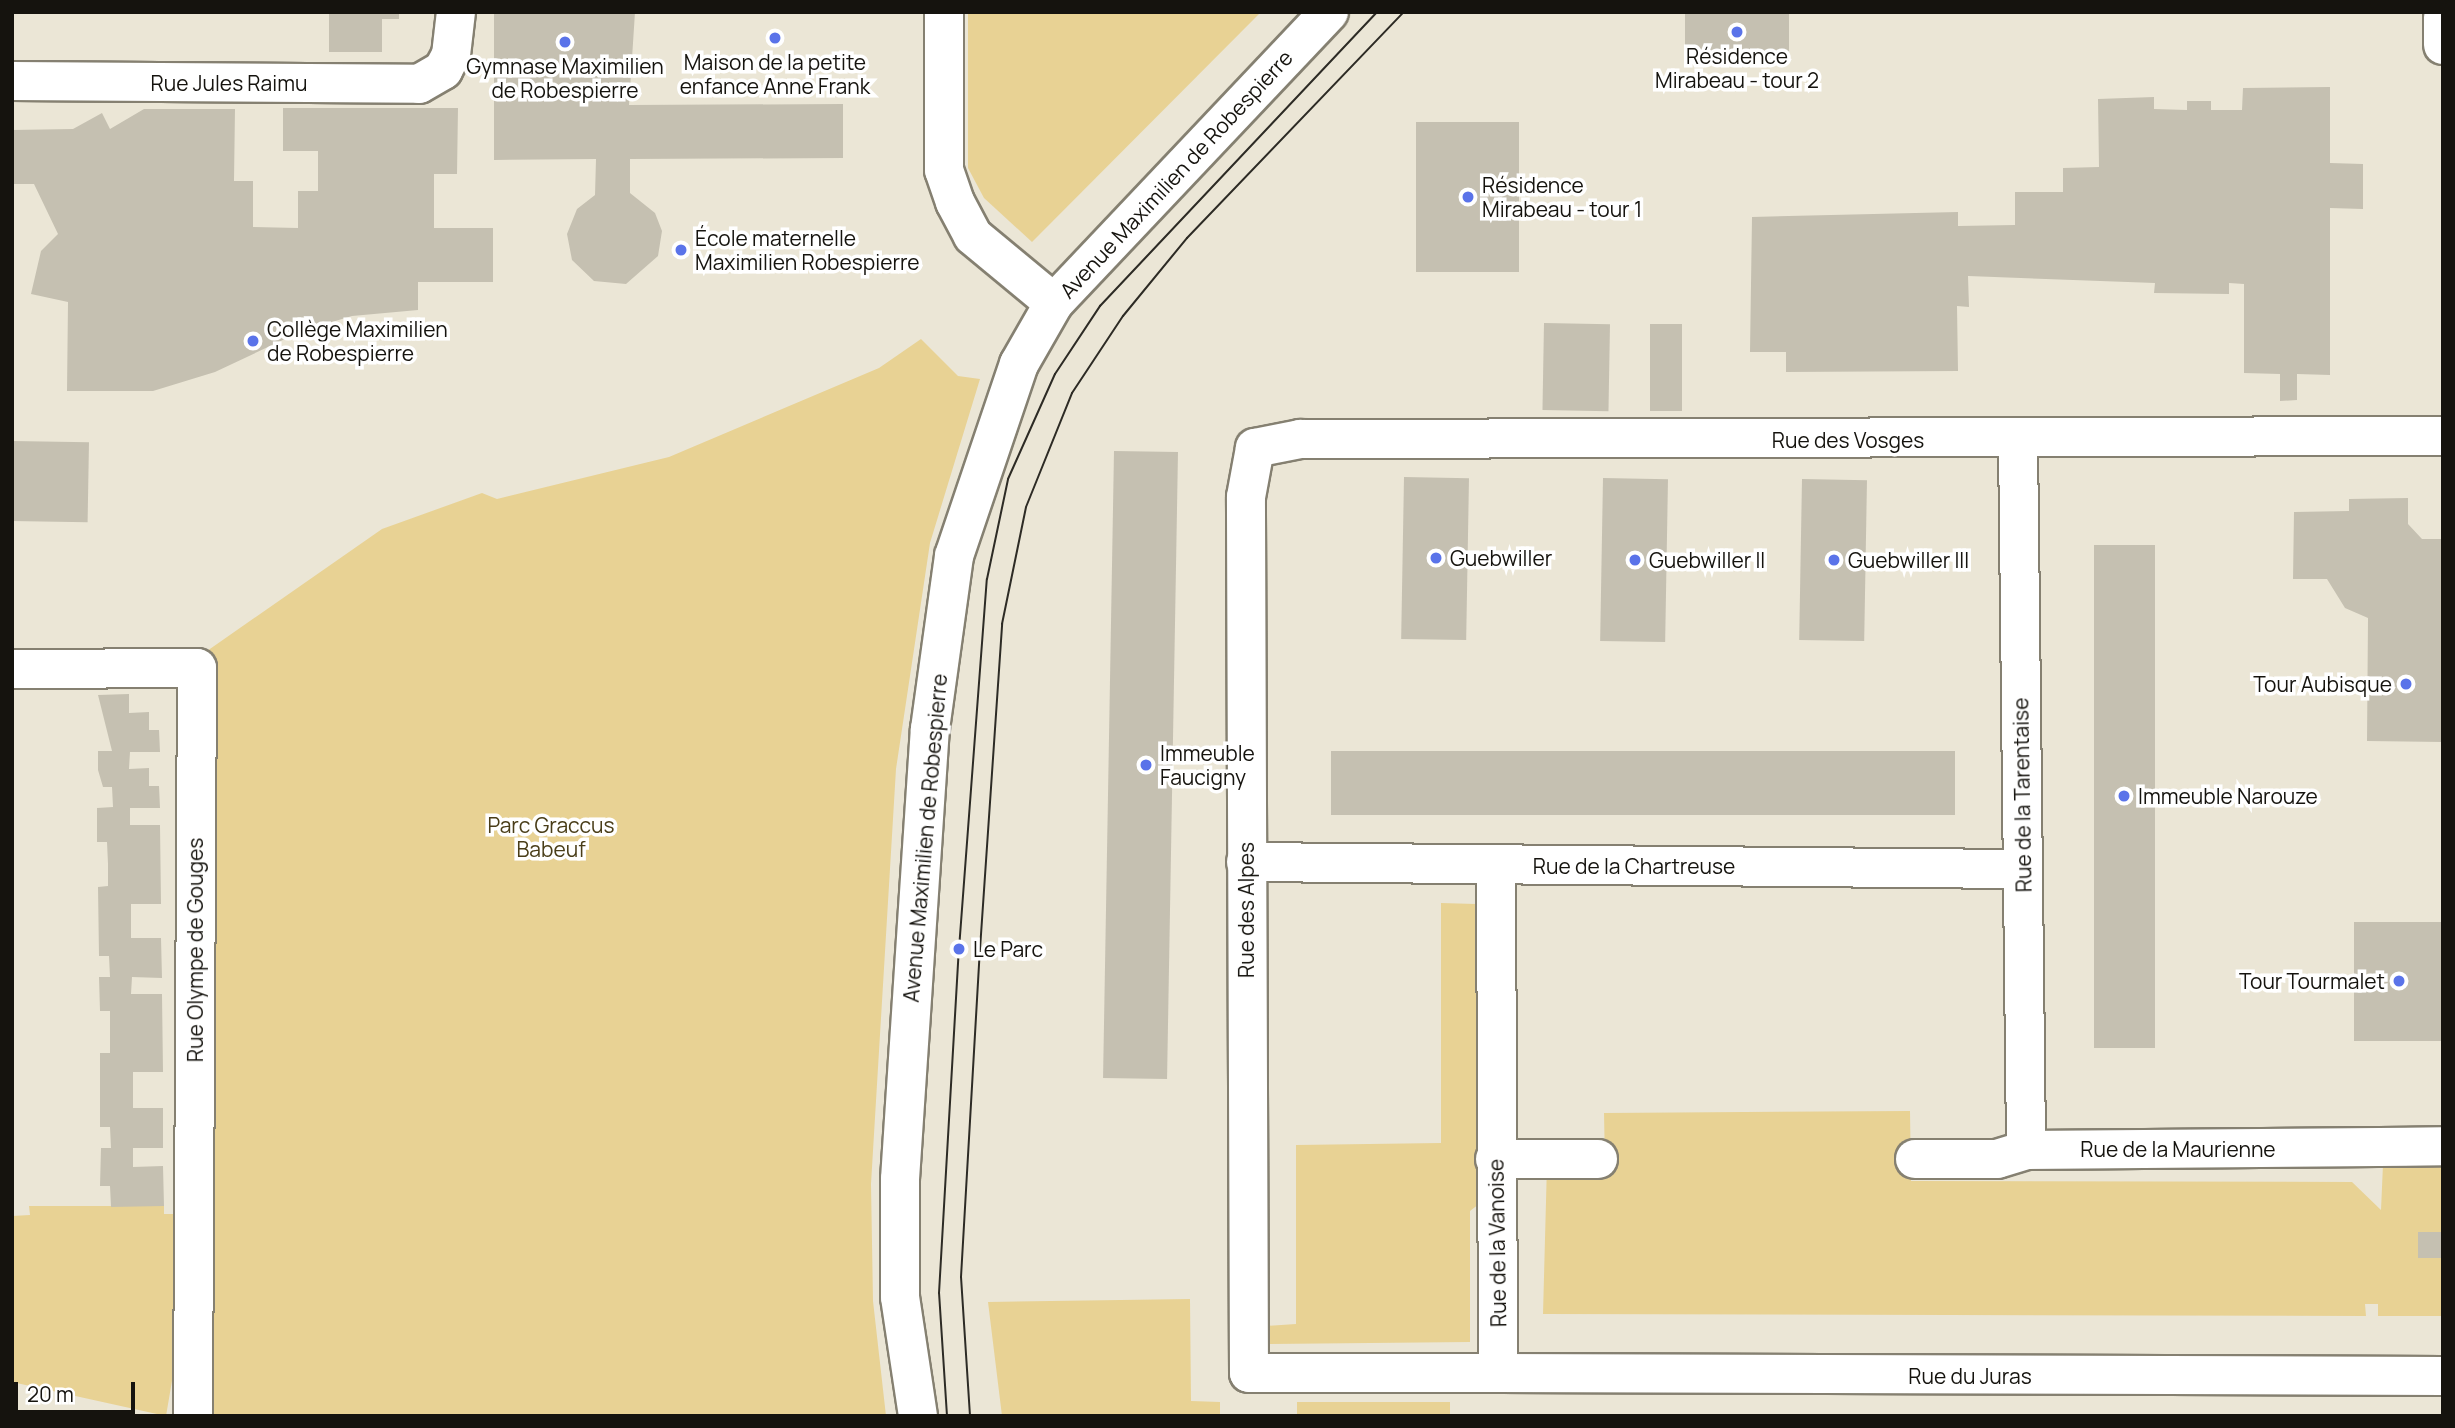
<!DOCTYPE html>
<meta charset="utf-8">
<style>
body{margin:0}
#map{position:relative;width:2455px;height:1428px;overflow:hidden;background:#ebe6d6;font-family:Manrope,sans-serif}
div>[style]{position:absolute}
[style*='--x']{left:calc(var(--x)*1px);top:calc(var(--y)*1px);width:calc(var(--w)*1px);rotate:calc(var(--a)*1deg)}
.green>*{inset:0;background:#e8d294;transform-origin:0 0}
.building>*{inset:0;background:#c5c0b1;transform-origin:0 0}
.roads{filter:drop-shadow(2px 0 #858071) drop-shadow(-2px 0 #858071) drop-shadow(0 2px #858071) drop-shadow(0 -2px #858071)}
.minor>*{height:38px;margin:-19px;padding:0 19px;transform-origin:19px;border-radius:19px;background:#fff}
.tram>*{height:2px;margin:-1px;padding:0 1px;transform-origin:1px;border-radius:1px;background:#2d2b25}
.dots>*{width:19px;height:19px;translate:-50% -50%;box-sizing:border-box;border:4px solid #fff;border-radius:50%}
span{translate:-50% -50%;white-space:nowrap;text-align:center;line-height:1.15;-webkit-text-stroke:7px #fff;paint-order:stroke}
.poi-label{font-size:21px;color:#15130e}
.left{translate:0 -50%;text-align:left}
.right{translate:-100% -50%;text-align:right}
.street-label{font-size:21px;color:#15130e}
.park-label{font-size:21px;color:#493d18}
.frame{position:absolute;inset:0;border:14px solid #15130e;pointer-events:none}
.scale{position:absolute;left:14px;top:1382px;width:121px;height:32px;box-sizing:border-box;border:4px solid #15130e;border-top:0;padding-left:9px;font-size:21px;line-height:24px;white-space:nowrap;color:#15130e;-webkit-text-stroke:5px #fff;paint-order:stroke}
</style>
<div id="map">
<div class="green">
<div style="clip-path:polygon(968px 12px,1261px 12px,1032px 242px,984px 198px,968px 168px)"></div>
<div style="clip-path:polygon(921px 339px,958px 376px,980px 379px,930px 543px,896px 769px,871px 1184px,873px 1301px,886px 1416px,214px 1416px,207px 651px,382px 529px,482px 493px,497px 499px,669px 457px,879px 368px)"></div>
<div style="clip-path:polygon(1441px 903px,1476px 904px,1479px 1204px,1470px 1211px,1470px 1342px,1264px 1344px,1264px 1326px,1296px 1324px,1296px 1145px,1441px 1143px)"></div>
<div style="clip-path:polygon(1910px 1111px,1911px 1181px,2352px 1182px,2381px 1210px,2383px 1164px,2443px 1163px,2443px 1232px,2418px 1234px,2419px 1258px,2443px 1258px,2443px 1316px,2378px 1316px,2378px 1304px,2365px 1304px,2366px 1316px,1543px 1314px,1547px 1164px,1605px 1164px,1604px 1113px)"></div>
<div style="clip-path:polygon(29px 1206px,164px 1206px,164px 1214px,176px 1214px,174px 1369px,166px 1416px,12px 1382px,12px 1216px,30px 1215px)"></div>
<div style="clip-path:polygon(1190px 1299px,1191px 1401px,1220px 1402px,1220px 1416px,1002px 1416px,988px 1302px)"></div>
<div style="left:1297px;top:1402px;width:153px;height:14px"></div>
</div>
<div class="building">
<div style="clip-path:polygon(329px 12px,399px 12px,399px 19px,382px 19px,382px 52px,329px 52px)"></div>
<div style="clip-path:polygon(494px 12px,635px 12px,629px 105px,843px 104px,843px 158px,630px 159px,630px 193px,655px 213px,662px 231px,658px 256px,626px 284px,594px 281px,572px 260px,567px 234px,577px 209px,595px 195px,596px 159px,494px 160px)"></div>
<div style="left:1685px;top:12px;width:104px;height:40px"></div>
<div style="clip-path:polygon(2330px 87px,2330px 163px,2363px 164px,2363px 209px,2330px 208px,2330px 375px,2297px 374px,2297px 400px,2280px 401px,2280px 374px,2244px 373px,2244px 284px,2229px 283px,2229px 294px,2154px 293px,2155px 283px,1968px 276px,1969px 307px,1957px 306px,1958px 371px,1786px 372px,1786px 352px,1750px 352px,1752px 217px,1958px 212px,1958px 226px,2015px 225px,2015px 192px,2063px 192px,2063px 168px,2099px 167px,2098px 99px,2154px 97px,2154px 109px,2187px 110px,2187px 101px,2211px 101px,2211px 110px,2242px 110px,2243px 88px)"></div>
<div style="clip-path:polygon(283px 108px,458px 108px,457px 174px,434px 174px,434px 228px,493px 228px,493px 282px,418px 282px,418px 310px,352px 316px,302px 331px,215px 372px,153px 391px,67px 391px,68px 302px,31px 294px,41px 251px,58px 234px,34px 184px,12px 184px,12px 130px,73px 129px,102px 113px,110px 129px,144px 109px,235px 109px,234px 181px,253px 181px,253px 227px,298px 228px,298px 191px,318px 191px,318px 151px,283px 151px)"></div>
<div style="left:1519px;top:122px;width:150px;height:103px;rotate:90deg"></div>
<div style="left:1544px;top:323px;width:66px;height:87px;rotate:1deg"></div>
<div style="left:1650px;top:324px;width:32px;height:87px"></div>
<div style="left:12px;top:441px;width:77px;height:80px;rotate:1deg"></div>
<div style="left:1114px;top:451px;width:64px;height:627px;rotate:1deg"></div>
<div style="left:1404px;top:477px;width:65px;height:162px;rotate:1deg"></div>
<div style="left:1603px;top:478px;width:65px;height:163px;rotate:1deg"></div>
<div style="left:1802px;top:479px;width:65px;height:161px;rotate:1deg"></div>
<div style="clip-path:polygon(2408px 498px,2408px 524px,2422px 539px,2443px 539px,2443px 742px,2367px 741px,2368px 618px,2345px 608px,2327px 579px,2293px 579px,2294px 512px,2349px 511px,2349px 499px)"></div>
<div style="left:2094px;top:545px;width:61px;height:503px"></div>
<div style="clip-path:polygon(129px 694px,129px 713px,149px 712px,149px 730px,159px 730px,160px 752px,130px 752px,129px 769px,149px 768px,149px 786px,159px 786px,160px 808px,130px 808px,130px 825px,160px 825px,161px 904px,131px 904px,131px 938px,161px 938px,162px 978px,132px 977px,131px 994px,162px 994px,163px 1072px,133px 1072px,133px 1108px,163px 1108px,163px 1148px,133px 1148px,133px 1167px,163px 1166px,164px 1206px,111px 1207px,110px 1186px,100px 1186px,101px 1148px,111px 1148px,110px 1127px,100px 1127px,100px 1053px,110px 1053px,110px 1011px,100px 1011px,99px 977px,110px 977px,109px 956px,99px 956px,98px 887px,108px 886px,108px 864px,107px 842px,97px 842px,97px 808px,113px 807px,112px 787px,103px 787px,98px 770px,98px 751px,112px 751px,98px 695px)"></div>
<div style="left:1331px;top:751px;width:624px;height:64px"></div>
<div style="left:2354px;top:922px;width:89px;height:119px"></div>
<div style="left:2443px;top:1232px;width:26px;height:25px;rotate:90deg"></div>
</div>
<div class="roads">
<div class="minor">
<div style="--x:944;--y:12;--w:158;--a:90"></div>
<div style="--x:944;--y:170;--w:34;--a:71"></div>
<div style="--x:955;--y:202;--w:38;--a:62"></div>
<div style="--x:973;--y:236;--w:105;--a:39.6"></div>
<div style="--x:2443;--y:17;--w:28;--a:90"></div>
<div style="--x:12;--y:81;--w:407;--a:0.4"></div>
<div style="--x:419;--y:84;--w:28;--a:-30"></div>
<div style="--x:443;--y:70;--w:17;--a:-62"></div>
<div style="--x:451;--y:55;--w:43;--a:-83.4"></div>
<div style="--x:2018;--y:440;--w:710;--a:89.35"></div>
<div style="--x:12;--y:669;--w:185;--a:-0.3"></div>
<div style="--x:197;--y:668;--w:748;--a:90.31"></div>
<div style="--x:1246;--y:862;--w:777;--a:0.52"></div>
<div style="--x:1496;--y:865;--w:508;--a:89.77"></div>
<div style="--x:1498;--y:1373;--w:249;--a:180"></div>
<div style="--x:1249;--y:1373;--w:876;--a:-90.2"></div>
<div style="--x:1246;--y:497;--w:50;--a:-79.6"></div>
<div style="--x:1255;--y:448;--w:46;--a:-11.3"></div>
<div style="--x:1300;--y:439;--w:1143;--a:-0.15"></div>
<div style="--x:1495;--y:1159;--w:103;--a:0"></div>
<div style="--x:1915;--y:1159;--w:82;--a:0"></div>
<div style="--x:1997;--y:1159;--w:30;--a:-17"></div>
<div style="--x:2026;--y:1150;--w:417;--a:-0.5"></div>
<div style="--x:1498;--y:1373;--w:945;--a:0.18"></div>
<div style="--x:918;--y:1416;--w:120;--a:-98.6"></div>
<div style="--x:900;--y:1297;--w:118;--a:-90"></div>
<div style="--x:900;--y:1179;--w:451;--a:-86.2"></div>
<div style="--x:930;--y:729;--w:175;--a:-82.1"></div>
<div style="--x:954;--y:556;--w:203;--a:-71.3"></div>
<div style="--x:1019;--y:364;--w:70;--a:-60.2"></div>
<div style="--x:1054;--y:303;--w:400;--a:-46.6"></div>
</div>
</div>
<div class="tram">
<div style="--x:947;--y:1416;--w:123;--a:-93.7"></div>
<div style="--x:939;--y:1293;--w:345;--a:-86.7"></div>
<div style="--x:959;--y:949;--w:371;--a:-85.7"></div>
<div style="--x:987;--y:579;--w:102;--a:-78.1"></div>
<div style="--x:1008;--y:479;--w:115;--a:-65.9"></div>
<div style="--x:1055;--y:374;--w:82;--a:-56.5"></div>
<div style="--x:1100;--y:306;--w:404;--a:-46.7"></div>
<div style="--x:970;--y:1416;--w:139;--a:-93.7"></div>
<div style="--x:961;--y:1277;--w:329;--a:-86.7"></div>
<div style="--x:980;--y:949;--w:326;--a:-86.1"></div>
<div style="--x:1002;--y:624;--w:119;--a:-78.4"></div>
<div style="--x:1026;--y:507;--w:123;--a:-68"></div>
<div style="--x:1072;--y:393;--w:92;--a:-56.5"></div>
<div style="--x:1123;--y:316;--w:101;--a:-50.6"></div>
<div style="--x:1187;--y:238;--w:313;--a:-46.2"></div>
</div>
<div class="dots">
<div style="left:1737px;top:32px;background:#5a73e9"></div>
<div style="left:775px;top:38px;background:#5a73e9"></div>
<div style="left:565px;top:42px;background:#5a73e9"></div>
<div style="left:1468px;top:197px;background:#5a73e9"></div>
<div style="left:681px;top:250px;background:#5a73e9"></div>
<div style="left:253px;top:341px;background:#5a73e9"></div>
<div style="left:1436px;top:558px;background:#5a73e9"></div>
<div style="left:1635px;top:560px;background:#5a73e9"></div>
<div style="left:1834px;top:560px;background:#5a73e9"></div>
<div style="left:2406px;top:684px;background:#5a73e9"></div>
<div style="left:1146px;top:765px;background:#5a73e9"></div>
<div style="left:2124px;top:796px;background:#5a73e9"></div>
<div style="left:959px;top:949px;background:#5a73e9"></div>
<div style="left:2399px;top:981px;background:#5a73e9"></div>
</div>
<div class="poi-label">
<span style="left:1737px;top:68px">Résidence<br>Mirabeau - tour 2</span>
<span style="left:775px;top:74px">Maison de la petite<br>enfance Anne Frank</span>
<span style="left:565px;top:78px">Gymnase Maximilien<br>de Robespierre</span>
<span class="left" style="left:1482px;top:197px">Résidence<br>Mirabeau - tour 1</span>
<span class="left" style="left:695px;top:250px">École maternelle<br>Maximilien Robespierre</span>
<span class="left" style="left:267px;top:341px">Collège Maximilien<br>de Robespierre</span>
<span class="left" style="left:1450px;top:558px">Guebwiller</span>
<span class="left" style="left:1649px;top:560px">Guebwiller II</span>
<span class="left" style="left:1848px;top:560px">Guebwiller III</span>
<span class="right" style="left:2392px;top:684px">Tour Aubisque</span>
<span class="left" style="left:1160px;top:765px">Immeuble<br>Faucigny</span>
<span class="left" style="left:2138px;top:796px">Immeuble Narouze</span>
<span class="left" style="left:973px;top:949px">Le Parc</span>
<span class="right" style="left:2385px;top:981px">Tour Tourmalet</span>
</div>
<div class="street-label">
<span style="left:229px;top:83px">Rue Jules Raimu</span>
<span style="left:1176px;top:174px;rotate:-47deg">Avenue Maximilien de Robespierre</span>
<span style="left:1848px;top:440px">Rue des Vosges</span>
<span style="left:2022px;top:795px;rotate:-91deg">Rue de la Tarentaise</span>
<span style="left:925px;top:838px;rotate:-85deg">Avenue Maximilien de Robespierre</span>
<span style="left:1634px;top:866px">Rue de la Chartreuse</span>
<span style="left:1246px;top:910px;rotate:-90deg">Rue des Alpes</span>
<span style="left:195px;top:950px;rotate:-90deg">Rue Olympe de Gouges</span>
<span style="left:2178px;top:1149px">Rue de la Maurienne</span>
<span style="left:1497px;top:1243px;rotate:-91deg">Rue de la Vanoise</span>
<span style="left:1970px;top:1376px">Rue du Juras</span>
</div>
<div class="park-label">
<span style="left:551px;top:837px">Parc Graccus<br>Babeuf</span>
</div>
<div class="frame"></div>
<div class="scale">20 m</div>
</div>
